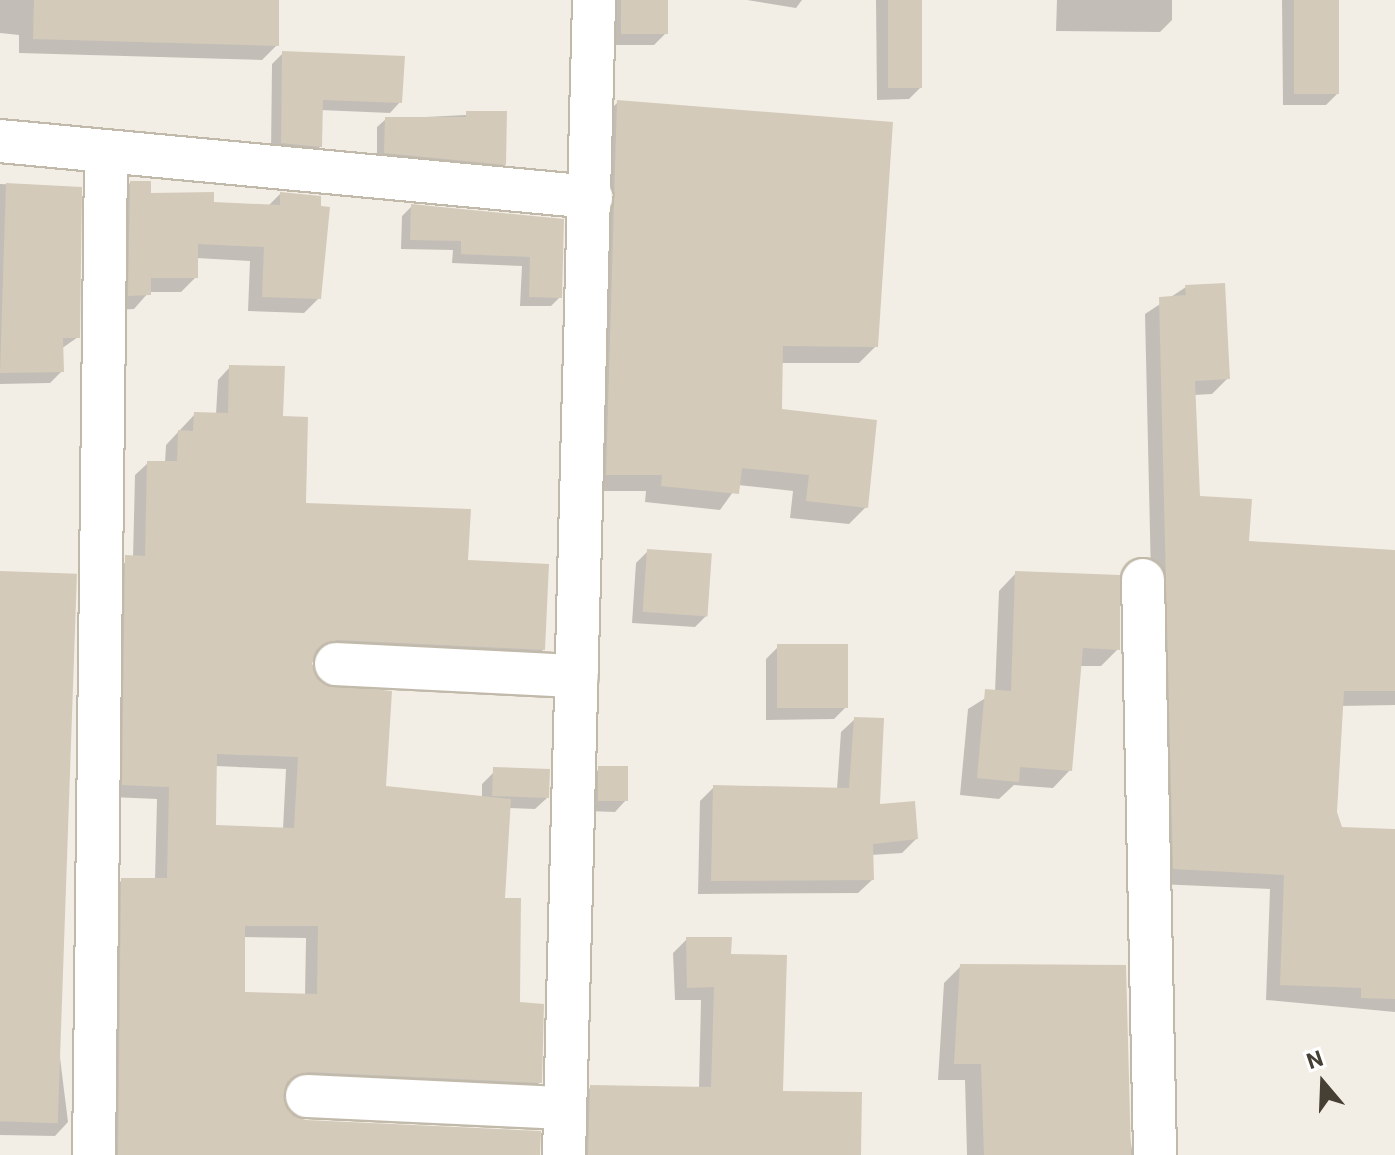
<!DOCTYPE html>
<style>
body{margin:0}
#map{position:relative;width:1395px;height:1155px;overflow:hidden;background:#f3eee5;font-family:Roboto,sans-serif}
div>[style]{position:absolute}
[style*='--x']{left:calc(var(--x)*1px);top:calc(var(--y)*1px);width:calc(var(--w)*1px);rotate:calc(var(--a)*1deg)}
.shadow>*{inset:0;background:#0003}
.building>*{inset:0;background:#d4caba;transform-origin:0 0}
.roads{filter:drop-shadow(2px 0 #c1b9aa) drop-shadow(-2px 0 #c1b9aa) drop-shadow(0 2px #c1b9aa) drop-shadow(0 -2px #c1b9aa)}
.street>*{height:42px;margin:-21px;padding:0 21px;transform-origin:21px;border-radius:21px;background:#fff}
span{translate:-50% -50%;white-space:nowrap;text-align:center;line-height:1.15;-webkit-text-stroke:8px #fff;paint-order:stroke}
.north{position:absolute;left:1283px;top:1043px;width:80px;height:80px;-webkit-text-stroke:6px #fff;paint-order:stroke;rotate:341deg;font-size:22px;font-weight:700;line-height:32px;text-align:center;color:#453f34}
.north::after{content:'';display:block;margin:auto;width:28px;height:36px;background:#453f34;clip-path:polygon(50% 0,100% 100%,50% 72%,0 100%)}
</style>
<div id="map">
<div class="shadow">
<div style="clip-path:polygon(0 0,277px 0,277px 45px,262px 60px,19px 53px,19px 35px,0 33px)"></div>
<div style="clip-path:polygon(610px 0,666px 0,666px 33px,654px 45px,610px 45px)"></div>
<div style="clip-path:polygon(747px 0,802px 0,796px 8px)"></div>
<div style="clip-path:polygon(876px 0,920px 0,921px 87px,909px 99px,877px 100px)"></div>
<div style="clip-path:polygon(1057px 0,1172px 0,1172px 20px,1160px 32px,1056px 31px)"></div>
<div style="clip-path:polygon(1282px 0,1337px 0,1338px 93px,1326px 105px,1283px 105px)"></div>
<div style="clip-path:polygon(283px 53px,400px 102px,390px 113px,320px 110px,320px 147px,309px 157px,271px 153px,272px 64px)"></div>
<div style="clip-path:polygon(618px 102px,876px 346px,859px 363px,781px 363px,780px 411px,866px 507px,849px 524px,790px 518px,793px 491px,738px 485px,720px 510px,645px 502px,646px 491px,590px 491px,601px 119px)"></div>
<div style="clip-path:polygon(505px 113px,504px 164px,496px 172px,377px 161px,377px 127px,386px 119px)"></div>
<div style="clip-path:polygon(130px 183px,149px 195px,212px 204px,268px 206px,280px 194px,319px 298px,304px 313px,248px 311px,250px 261px,196px 258px,196px 277px,181px 292px,149px 292px,134px 309px,114px 310px,116px 198px)"></div>
<div style="clip-path:polygon(0 184px,80px 188px,78px 337px,61px 349px,62px 371px,50px 383px,0 384px)"></div>
<div style="clip-path:polygon(412px 206px,562px 220px,560px 297px,551px 306px,520px 306px,522px 266px,452px 263px,453px 250px,401px 249px,402px 216px)"></div>
<div style="clip-path:polygon(1186px 287px,1228px 378px,1212px 394px,1194px 395px,1198px 498px,1247px 543px,1395px 552px,1395px 705px,1341px 706px,1335px 812px,1341px 829px,1395px 831px,1395px 1012px,1266px 1000px,1270px 889px,1158px 884px,1145px 314px)"></div>
<div style="clip-path:polygon(evenodd,230px 367px,281px 418px,303px 505px,466px 562px,543px 650px,530px 662px,323px 652px,310px 664px,384px 788px,482px 798px,482px 784px,494px 772px,547px 798px,535px 809px,508px 808px,503px 900px,518px 1004px,540px 1082px,527px 1095px,294px 1084px,285px 1088px,283px 1107px,305px 1122px,539px 1133px,540px 1155px,106px 1155px,109px 893px,122px 880px,155px 880px,157px 799px,111px 797px,113px 570px,133px 558px,135px 475px,148px 463px,165px 463px,166px 445px,195px 414px,216px 414px,218px 380px,230px 367px,215px 766px,286px 769px,283px 829px,214px 827px,215px 766px,230px 367px,243px 937px,306px 938px,305px 996px,242px 994px,243px 937px)"></div>
<div style="clip-path:polygon(648px 551px,707px 615px,695px 627px,632px 623px,636px 563px)"></div>
<div style="clip-path:polygon(1016px 573px,1118px 649px,1101px 666px,1079px 666px,1070px 770px,1053px 788px,1014px 785px,999px 799px,960px 795px,968px 709px,995px 692px,999px 591px)"></div>
<div style="clip-path:polygon(0 575px,68px 1122px,55px 1136px,0 1135px)"></div>
<div style="clip-path:polygon(778px 647px,846px 707px,834px 719px,766px 720px,766px 659px)"></div>
<div style="clip-path:polygon(855px 719px,878px 807px,916px 839px,902px 853px,871px 855px,872px 880px,858px 893px,698px 894px,700px 801px,714px 787px,837px 789px,841px 732px)"></div>
<div style="clip-path:polygon(599px 769px,626px 800px,615px 812px,586px 811px,587px 781px)"></div>
<div style="clip-path:polygon(687px 939px,729px 956px,781px 1093px,859px 1155px,576px 1155px,577px 1101px,591px 1087px,699px 1089px,701px 1000px,675px 1000px,673px 953px)"></div>
<div style="clip-path:polygon(961px 966px,1123px 1099px,1133px 1155px,967px 1155px,965px 1080px,938px 1080px,944px 983px)"></div>
</div>
<div class="building">
<div style="clip-path:polygon(34px 0,279px 0,279px 46px,33px 39px)"></div>
<div style="left:621px;top:0;width:47px;height:34px"></div>
<div style="left:888px;top:0;width:34px;height:88px"></div>
<div style="left:1294px;top:0;width:45px;height:94px"></div>
<div style="clip-path:polygon(282px 51px,405px 56px,402px 103px,323px 100px,322px 147px,281px 143px)"></div>
<div style="clip-path:polygon(617px 100px,893px 122px,878px 347px,783px 346px,782px 409px,877px 420px,868px 508px,806px 501px,809px 475px,742px 468px,739px 494px,661px 486px,662px 475px,606px 475px)"></div>
<div style="clip-path:polygon(466px 111px,507px 111px,506px 165px,384px 153px,385px 117px,466px 117px)"></div>
<div style="clip-path:polygon(130px 181px,151px 181px,151px 193px,214px 192px,214px 202px,280px 205px,280px 192px,321px 196px,321px 206px,330px 207px,321px 299px,262px 297px,264px 247px,198px 244px,198px 278px,151px 278px,151px 295px,128px 296px)"></div>
<div style="clip-path:polygon(6px 183px,82px 187px,80px 338px,63px 338px,64px 372px,0 373px)"></div>
<div style="clip-path:polygon(411px 204px,564px 219px,562px 298px,529px 297px,530px 257px,461px 254px,461px 241px,410px 240px)"></div>
<div style="clip-path:polygon(1225px 283px,1230px 379px,1195px 381px,1200px 496px,1252px 499px,1249px 541px,1395px 550px,1395px 691px,1344px 691px,1337px 812px,1342px 827px,1395px 829px,1395px 999px,1361px 998px,1361px 988px,1280px 985px,1284px 875px,1173px 869px,1159px 297px,1186px 295px,1185px 285px)"></div>
<div style="clip-path:polygon(evenodd,229px 365px,285px 366px,283px 416px,308px 417px,306px 503px,471px 509px,468px 560px,549px 564px,545px 650px,337px 640px,316px 650px,312px 664px,324px 684px,392px 691px,386px 786px,511px 799px,505px 898px,521px 898px,520px 1002px,544px 1004px,542px 1083px,308px 1072px,287px 1082px,283px 1096px,293px 1116px,306px 1120px,541px 1131px,540px 1155px,118px 1155px,121px 878px,167px 878px,169px 787px,122px 785px,125px 555px,145px 556px,147px 461px,177px 461px,178px 430px,193px 431px,194px 412px,228px 413px,229px 365px,217px 754px,298px 757px,294px 828px,216px 825px,217px 754px,229px 365px,245px 926px,318px 926px,317px 994px,245px 992px,245px 926px)"></div>
<div style="left:647px;top:549px;width:65px;height:63px;rotate:4deg"></div>
<div style="left:0;top:571px;width:77px;height:550px;rotate:2deg"></div>
<div style="clip-path:polygon(1015px 571px,1120px 575px,1120px 650px,1083px 648px,1072px 771px,1020px 767px,1019px 782px,977px 778px,985px 689px,1011px 691px)"></div>
<div style="left:848px;top:644px;width:64px;height:71px;rotate:90deg"></div>
<div style="clip-path:polygon(854px 717px,884px 718px,880px 804px,915px 801px,918px 839px,873px 844px,874px 880px,711px 881px,713px 785px,849px 788px)"></div>
<div style="left:628px;top:766px;width:35px;height:30px;rotate:90deg"></div>
<div style="left:550px;top:769px;width:29px;height:57px;rotate:92deg"></div>
<div style="clip-path:polygon(686px 937px,732px 937px,731px 954px,787px 955px,783px 1091px,862px 1092px,861px 1155px,588px 1155px,590px 1085px,711px 1087px,714px 987px,687px 988px)"></div>
<div style="clip-path:polygon(960px 964px,1126px 965px,1131px 1155px,984px 1155px,981px 1064px,954px 1064px)"></div>
</div>
<div class="roads">
<div class="street">
<div style="--x:0;--y:141;--w:594;--a:5.41"></div>
<div style="--x:1143;--y:580;--w:575;--a:88.8"></div>
<div style="--x:336;--y:664;--w:241;--a:2.9"></div>
<div style="--x:307;--y:1096;--w:258;--a:2.7"></div>
<div style="--x:94;--y:1155;--w:1000;--a:-89.31"></div>
<div style="--x:564;--y:1155;--w:1155;--a:-88.51"></div>
</div>
</div>
<div class="north">N</div>
</div>
